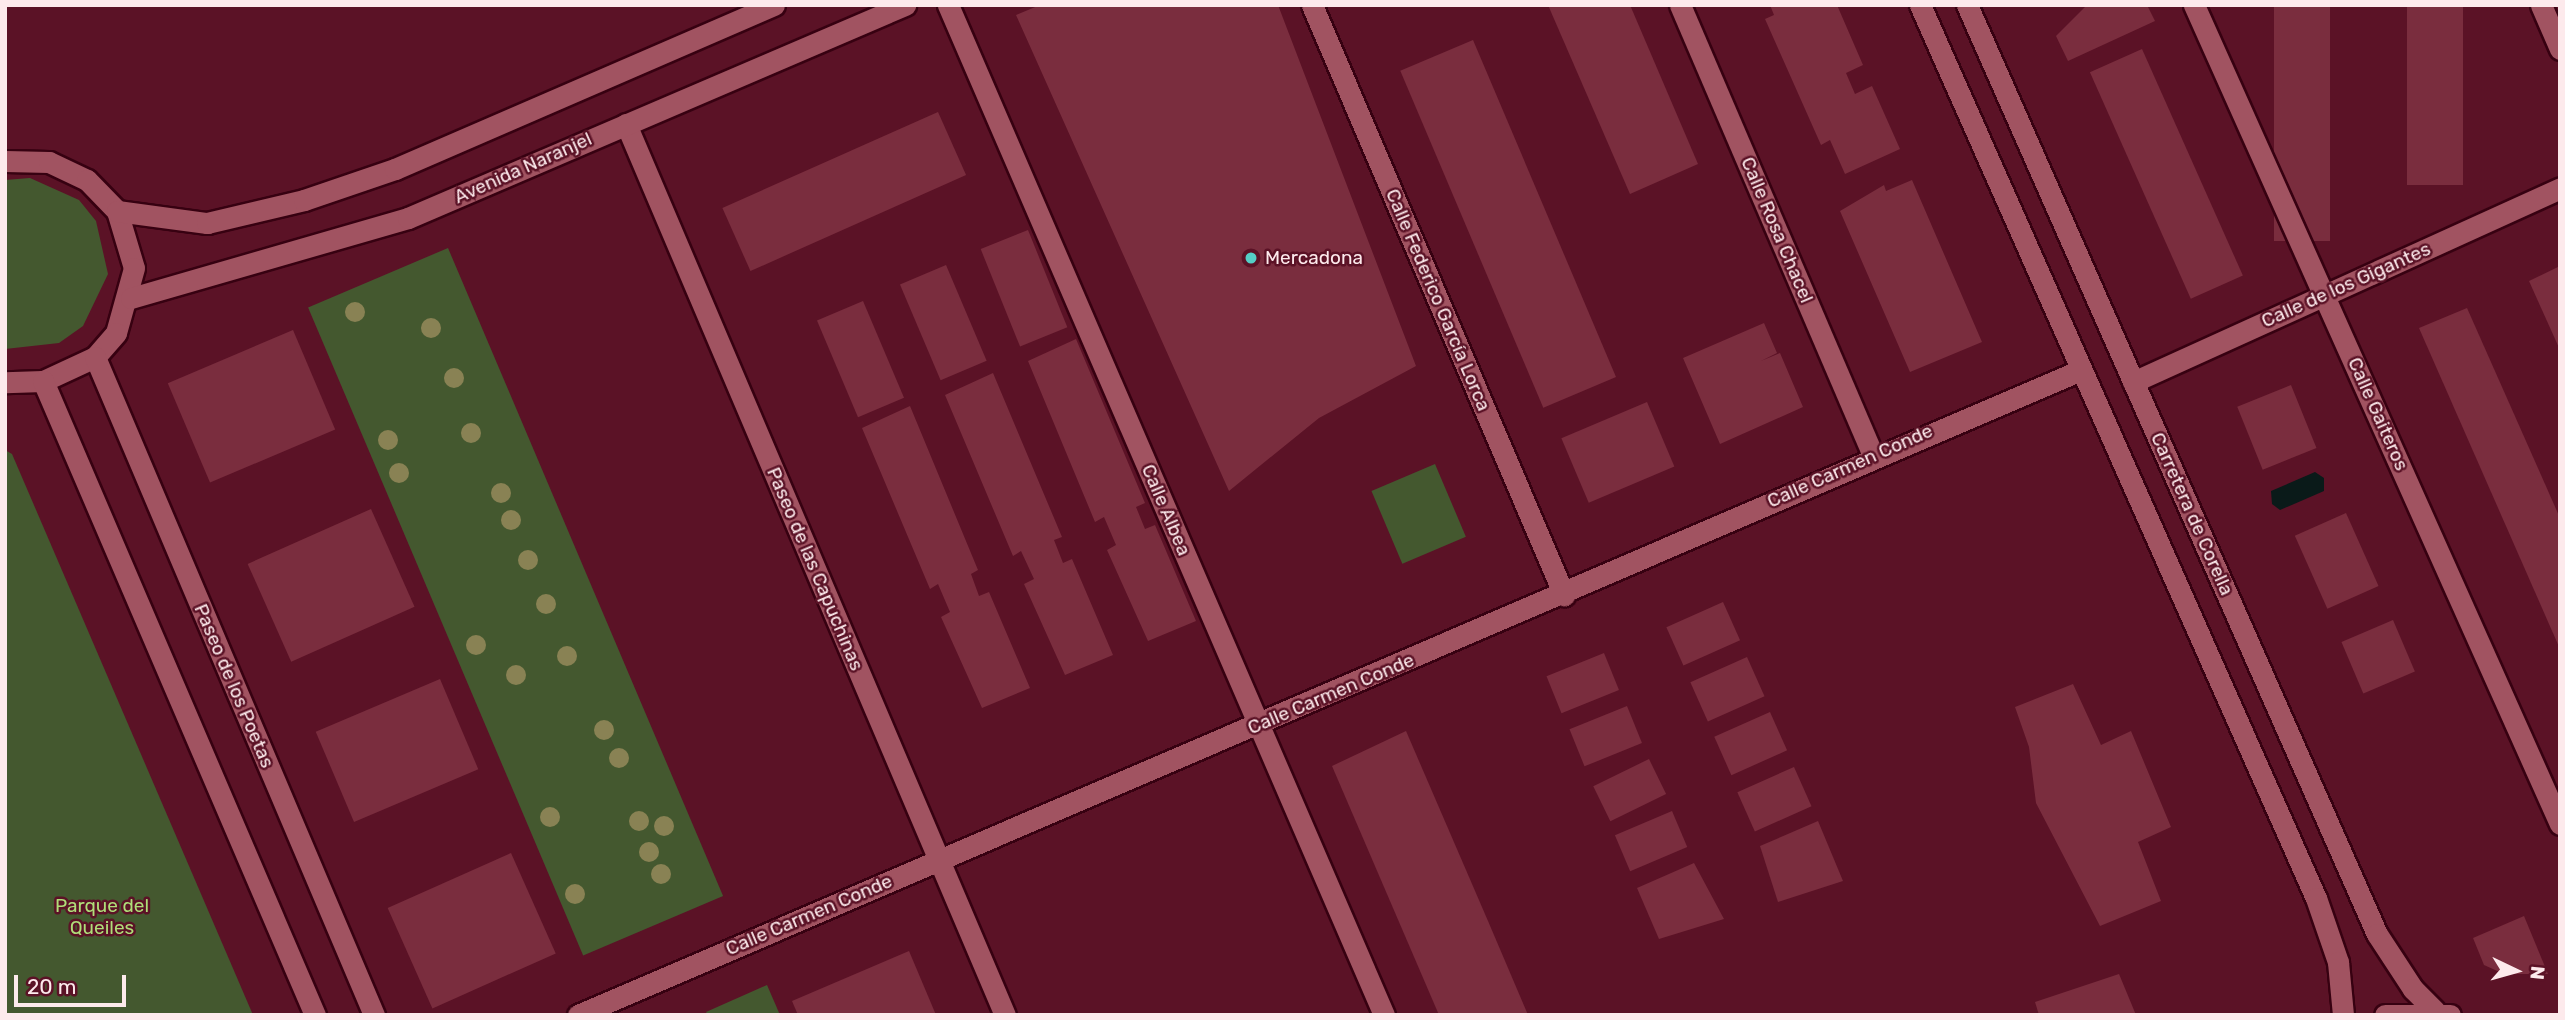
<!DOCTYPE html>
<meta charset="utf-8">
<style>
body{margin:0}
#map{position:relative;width:2565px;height:1020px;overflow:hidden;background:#5b1226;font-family:Rubik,sans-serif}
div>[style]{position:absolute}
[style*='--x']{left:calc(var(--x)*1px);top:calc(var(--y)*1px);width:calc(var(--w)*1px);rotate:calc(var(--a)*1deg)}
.green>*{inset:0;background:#44582f;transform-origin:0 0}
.water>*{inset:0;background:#0a1a19}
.building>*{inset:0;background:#7a2d3e;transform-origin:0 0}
.roads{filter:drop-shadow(2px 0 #370111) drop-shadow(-2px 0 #370111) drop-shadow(0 2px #370111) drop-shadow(0 -2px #370111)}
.street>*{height:21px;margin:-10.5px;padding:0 10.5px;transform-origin:10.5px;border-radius:10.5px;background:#a15361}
.secondary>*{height:21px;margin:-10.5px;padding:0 10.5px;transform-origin:10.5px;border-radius:10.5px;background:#a15361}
.trees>*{width:20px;height:20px;margin:-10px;border-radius:50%;background:#898254}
.dots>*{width:19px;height:19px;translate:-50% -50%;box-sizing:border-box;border:4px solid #5b1226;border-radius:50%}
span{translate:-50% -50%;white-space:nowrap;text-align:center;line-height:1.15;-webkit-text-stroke:5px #5b1226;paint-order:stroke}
.street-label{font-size:19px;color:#fdeaec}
.poi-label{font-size:19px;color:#fdeaec}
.left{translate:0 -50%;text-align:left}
.park-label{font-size:19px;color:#afde79}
.frame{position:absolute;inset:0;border:7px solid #fdeaec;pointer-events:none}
.north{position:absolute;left:2481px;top:936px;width:70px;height:70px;-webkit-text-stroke:5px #5b1226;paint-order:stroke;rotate:95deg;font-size:19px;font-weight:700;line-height:28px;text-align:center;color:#fdeaec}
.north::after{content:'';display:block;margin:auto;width:24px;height:32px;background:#fdeaec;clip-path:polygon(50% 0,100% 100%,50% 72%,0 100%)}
.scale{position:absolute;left:14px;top:975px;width:112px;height:32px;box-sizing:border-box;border:4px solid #fdeaec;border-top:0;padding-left:9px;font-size:21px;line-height:24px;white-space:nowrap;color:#fdeaec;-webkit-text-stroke:5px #5b1226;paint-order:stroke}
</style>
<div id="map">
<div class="green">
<div style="clip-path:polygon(30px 178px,79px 200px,96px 221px,108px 274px,83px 326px,59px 343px,5px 349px,5px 180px)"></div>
<div style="left:448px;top:248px;width:704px;height:152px;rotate:67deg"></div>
<div style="clip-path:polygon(5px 450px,12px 454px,253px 1015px,5px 1015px)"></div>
<div style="left:1435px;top:464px;width:79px;height:69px;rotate:67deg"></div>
<div style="clip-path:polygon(767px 985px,780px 1015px,708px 1015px,706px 1012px)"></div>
</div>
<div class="water">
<div style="clip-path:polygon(2315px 472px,2324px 478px,2324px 491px,2280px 510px,2272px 504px,2271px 491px)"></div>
</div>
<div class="building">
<div style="clip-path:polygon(1040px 5px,1278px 5px,1416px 366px,1319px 418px,1229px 491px,1016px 15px)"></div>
<div style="clip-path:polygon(1548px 5px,1630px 5px,1698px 164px,1630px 194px)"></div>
<div style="clip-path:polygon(1770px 5px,1837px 5px,1863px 65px,1846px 73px,1855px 94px,1872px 86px,1900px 149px,1845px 174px,1830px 140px,1821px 145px,1765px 19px,1774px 15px)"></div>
<div style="clip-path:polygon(2087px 5px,2147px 5px,2155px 21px,2068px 61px,2056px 36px)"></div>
<div style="left:2274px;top:5px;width:56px;height:236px"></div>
<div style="left:2407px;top:5px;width:56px;height:180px"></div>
<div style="left:1473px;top:40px;width:366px;height:79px;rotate:67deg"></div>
<div style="left:2142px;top:49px;width:248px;height:57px;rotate:66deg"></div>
<div style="left:938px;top:112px;width:69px;height:236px;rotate:66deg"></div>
<div style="clip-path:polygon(1912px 180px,1982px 342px,1910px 372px,1840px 211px,1884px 185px,1886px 191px)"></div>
<div style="left:1028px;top:230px;width:105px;height:51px;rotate:68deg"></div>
<div style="left:946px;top:265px;width:104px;height:50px;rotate:67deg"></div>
<div style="clip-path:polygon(2560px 266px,2560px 350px,2529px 281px)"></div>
<div style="left:863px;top:301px;width:105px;height:50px;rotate:67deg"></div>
<div style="clip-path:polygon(2467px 308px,2560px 518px,2560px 649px,2419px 328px)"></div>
<div style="clip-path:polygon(1764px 323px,1777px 353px,1761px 361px,1780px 353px,1803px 407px,1720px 444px,1683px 358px)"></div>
<div style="left:293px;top:330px;width:108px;height:136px;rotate:67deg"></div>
<div style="clip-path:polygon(1076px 339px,1145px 503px,1136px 507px,1145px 529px,1155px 525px,1196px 621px,1148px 641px,1107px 550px,1116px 545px,1104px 517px,1095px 522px,1028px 361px)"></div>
<div style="clip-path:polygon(993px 373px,1062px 537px,1054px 540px,1063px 563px,1072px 559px,1113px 655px,1065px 675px,1024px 584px,1034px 579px,1021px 551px,1013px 556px,945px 395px)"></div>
<div style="left:2291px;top:385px;width:68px;height:58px;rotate:68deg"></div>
<div style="left:1647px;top:402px;width:70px;height:93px;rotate:67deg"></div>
<div style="clip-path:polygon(910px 406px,978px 570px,971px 574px,979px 596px,989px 592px,1030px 688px,982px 708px,941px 617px,950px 612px,938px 584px,930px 589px,862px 428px)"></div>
<div style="left:371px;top:509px;width:107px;height:135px;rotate:66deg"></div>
<div style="left:2346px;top:513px;width:80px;height:56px;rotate:66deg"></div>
<div style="left:1723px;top:602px;width:42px;height:62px;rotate:66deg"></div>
<div style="left:2393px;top:620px;width:56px;height:56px;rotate:67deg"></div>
<div style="left:1604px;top:653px;width:40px;height:62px;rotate:68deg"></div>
<div style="left:1747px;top:657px;width:43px;height:62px;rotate:66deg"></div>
<div style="left:440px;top:679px;width:98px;height:135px;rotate:67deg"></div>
<div style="clip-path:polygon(2073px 684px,2101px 745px,2131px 731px,2171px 827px,2138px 842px,2161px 901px,2100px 926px,2036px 803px,2029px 747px,2015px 707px)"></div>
<div style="left:1627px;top:706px;width:40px;height:62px;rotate:68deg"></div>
<div style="left:1770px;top:712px;width:42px;height:61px;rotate:66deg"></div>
<div style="clip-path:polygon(1406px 731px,1488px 921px,1528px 1015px,1439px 1015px,1332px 766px)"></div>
<div style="left:1649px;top:759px;width:39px;height:62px;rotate:64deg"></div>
<div style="left:1794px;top:767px;width:43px;height:62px;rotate:66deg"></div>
<div style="left:1672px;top:811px;width:39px;height:62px;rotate:67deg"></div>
<div style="clip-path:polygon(1818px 821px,1843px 881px,1778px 902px,1760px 846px)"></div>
<div style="left:511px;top:853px;width:110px;height:135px;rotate:66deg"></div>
<div style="clip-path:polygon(1694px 863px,1724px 919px,1659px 939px,1637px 888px)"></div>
<div style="clip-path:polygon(2524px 916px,2548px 974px,2504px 974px,2484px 965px,2473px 938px)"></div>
<div style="clip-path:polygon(909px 951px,936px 1015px,798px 1015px,792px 1001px)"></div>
<div style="clip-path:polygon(2119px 974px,2136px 1015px,2039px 1015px,2035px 1002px)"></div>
</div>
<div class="roads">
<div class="street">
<div style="--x:948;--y:5;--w:1100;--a:66.65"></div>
<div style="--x:1312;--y:5;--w:642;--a:66.87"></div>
<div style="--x:1680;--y:5;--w:490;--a:66.8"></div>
<div style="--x:2194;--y:5;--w:897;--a:65.92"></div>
<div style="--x:2541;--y:5;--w:48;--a:66.6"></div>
<div style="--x:626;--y:124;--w:968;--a:66.96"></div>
<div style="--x:2133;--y:382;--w:469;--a:-24.4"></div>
<div style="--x:578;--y:1015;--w:1636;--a:-23.23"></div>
</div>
<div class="secondary">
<div style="--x:1920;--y:5;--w:977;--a:66.09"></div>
<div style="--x:2316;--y:898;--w:68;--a:71"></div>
<div style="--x:2338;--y:962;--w:53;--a:84.6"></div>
<div style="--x:1967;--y:5;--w:1015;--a:66.19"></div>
<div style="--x:2377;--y:934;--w:66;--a:56.8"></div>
<div style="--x:2413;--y:989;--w:31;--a:45"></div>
<div style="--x:5;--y:161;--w:44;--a:1.3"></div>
<div style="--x:49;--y:162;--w:42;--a:25.3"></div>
<div style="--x:87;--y:180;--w:43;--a:45.9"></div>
<div style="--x:117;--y:211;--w:59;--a:73.4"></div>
<div style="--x:134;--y:268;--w:67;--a:105.5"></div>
<div style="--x:116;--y:333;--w:32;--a:131"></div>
<div style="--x:95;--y:357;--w:57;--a:155.2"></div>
<div style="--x:43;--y:381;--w:38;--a:178"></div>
<div style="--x:117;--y:211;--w:91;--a:7.6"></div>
<div style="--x:207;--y:223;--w:100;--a:-13.3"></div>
<div style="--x:304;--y:200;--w:96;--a:-18.8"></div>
<div style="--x:395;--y:169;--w:413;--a:-23.4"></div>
<div style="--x:131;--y:298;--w:288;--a:-16.1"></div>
<div style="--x:408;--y:218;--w:541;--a:-23.2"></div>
<div style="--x:95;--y:357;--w:715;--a:67.02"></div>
<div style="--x:43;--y:381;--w:690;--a:66.78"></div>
<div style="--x:2385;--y:1015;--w:65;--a:0"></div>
</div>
</div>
<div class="trees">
<div style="left:355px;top:312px"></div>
<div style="left:431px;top:328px"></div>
<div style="left:454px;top:378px"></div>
<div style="left:471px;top:433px"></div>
<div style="left:388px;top:440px"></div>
<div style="left:399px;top:473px"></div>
<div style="left:501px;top:493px"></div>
<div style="left:511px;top:520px"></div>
<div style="left:528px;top:560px"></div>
<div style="left:546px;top:604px"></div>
<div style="left:476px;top:645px"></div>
<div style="left:567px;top:656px"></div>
<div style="left:516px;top:675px"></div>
<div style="left:604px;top:730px"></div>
<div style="left:619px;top:758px"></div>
<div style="left:550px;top:817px"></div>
<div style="left:639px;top:821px"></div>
<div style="left:664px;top:826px"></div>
<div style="left:649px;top:852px"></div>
<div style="left:661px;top:874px"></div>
<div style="left:575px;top:894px"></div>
</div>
<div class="dots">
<div style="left:1251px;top:258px;background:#55cec6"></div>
</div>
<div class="street-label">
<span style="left:523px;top:168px;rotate:-24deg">Avenida Naranjel</span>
<span style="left:1777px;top:230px;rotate:67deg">Calle Rosa Chacel</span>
<span style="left:2346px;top:285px;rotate:-24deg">Calle de los Gigantes</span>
<span style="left:1438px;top:300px;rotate:67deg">Calle Federico García Lorca</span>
<span style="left:2378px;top:414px;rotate:66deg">Calle Gaiteros</span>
<span style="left:1850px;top:466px;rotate:-24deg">Calle Carmen Conde</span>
<span style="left:1166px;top:510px;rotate:67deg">Calle Albea</span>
<span style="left:2192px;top:514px;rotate:66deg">Carretera de Corella</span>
<span style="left:815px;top:569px;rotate:67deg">Paseo de las Capuchinas</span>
<span style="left:234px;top:686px;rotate:67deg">Paseo de los Poetas</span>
<span style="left:1331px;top:694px;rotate:-23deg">Calle Carmen Conde</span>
<span style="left:809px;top:915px;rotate:-23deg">Calle Carmen Conde</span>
</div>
<div class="poi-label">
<span class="left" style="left:1265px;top:258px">Mercadona</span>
</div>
<div class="park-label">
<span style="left:102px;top:917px">Parque del<br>Queiles</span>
</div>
<div class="frame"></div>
<div class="north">N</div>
<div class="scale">20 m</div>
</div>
